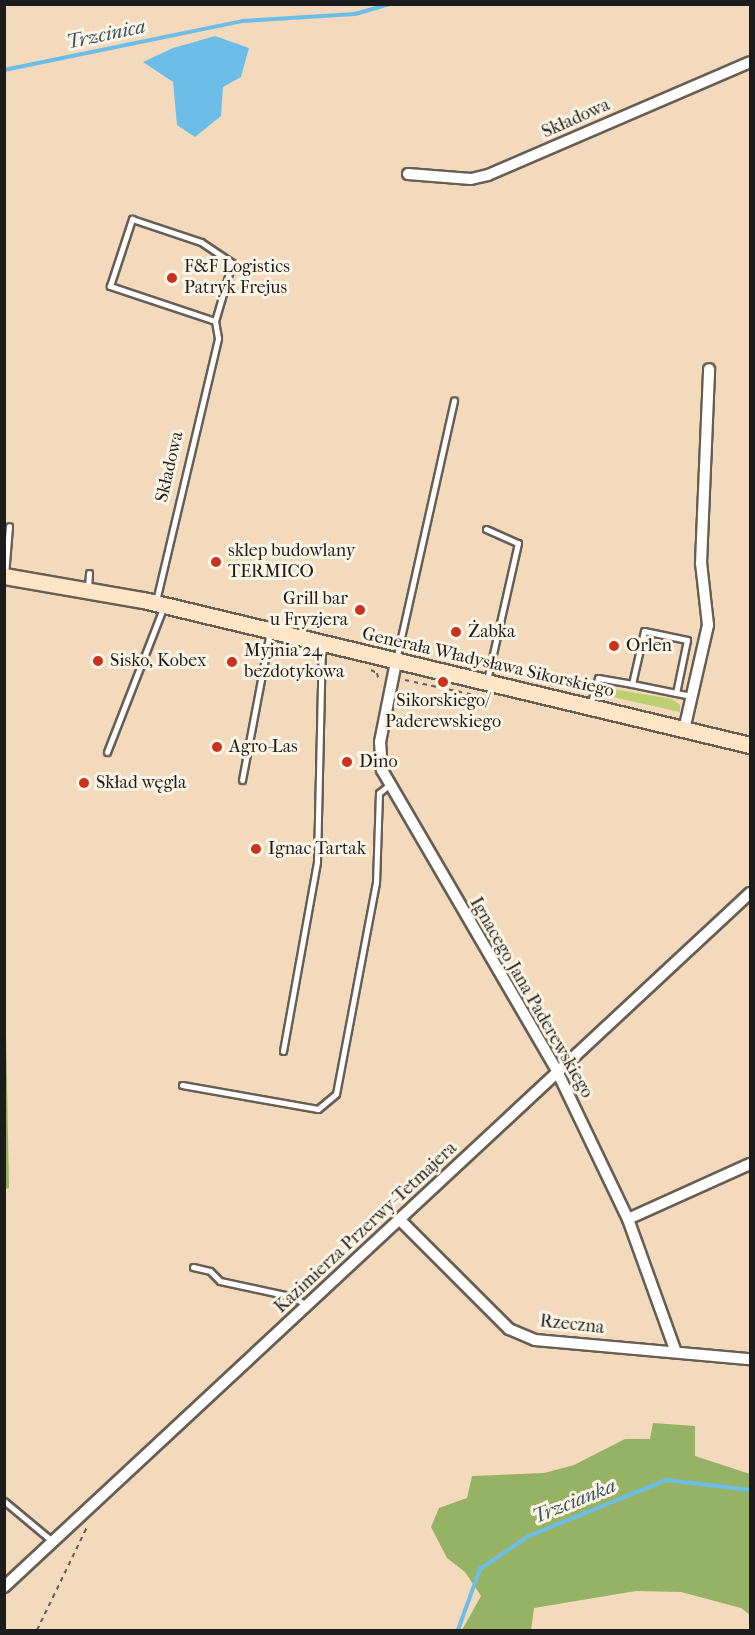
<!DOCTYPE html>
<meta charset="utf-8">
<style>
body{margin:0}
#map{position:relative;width:755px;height:1635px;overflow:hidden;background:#f3dabc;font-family:"IM FELL French Canon",serif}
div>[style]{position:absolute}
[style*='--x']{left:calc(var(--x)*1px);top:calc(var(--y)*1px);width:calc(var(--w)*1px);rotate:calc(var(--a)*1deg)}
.green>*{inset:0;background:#becf72}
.forest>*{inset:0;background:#96b264}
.water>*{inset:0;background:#6cbee8}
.stream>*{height:4px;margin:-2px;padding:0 2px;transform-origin:2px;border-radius:2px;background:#6cbee8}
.path>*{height:2px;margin-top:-1px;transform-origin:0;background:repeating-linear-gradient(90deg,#675e54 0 4.5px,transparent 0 9px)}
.roads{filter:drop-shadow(2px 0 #675e54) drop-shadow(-2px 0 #675e54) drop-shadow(0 2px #675e54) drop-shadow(0 -2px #675e54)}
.lane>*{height:5px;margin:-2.5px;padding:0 2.5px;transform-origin:2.5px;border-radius:2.5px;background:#fff}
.street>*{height:10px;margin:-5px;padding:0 5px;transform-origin:5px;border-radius:5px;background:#fff}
.secondary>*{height:15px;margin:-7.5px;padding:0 7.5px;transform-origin:7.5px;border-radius:7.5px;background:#fde5c5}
.dots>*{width:16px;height:16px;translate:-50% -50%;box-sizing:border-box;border:3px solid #fcf5e5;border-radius:50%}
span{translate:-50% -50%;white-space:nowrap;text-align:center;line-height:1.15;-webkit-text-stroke:6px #fcf5e5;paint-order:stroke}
.street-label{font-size:18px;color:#1c1c1c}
.poi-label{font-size:18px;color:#1c1c1c}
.left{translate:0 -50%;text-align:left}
.right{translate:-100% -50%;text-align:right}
.water-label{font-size:20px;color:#385563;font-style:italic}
.frame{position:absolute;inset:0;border:6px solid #1c1c1c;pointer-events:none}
</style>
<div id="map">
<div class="green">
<div style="clip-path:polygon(614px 689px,672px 699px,680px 705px,680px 712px,599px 694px)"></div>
</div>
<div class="forest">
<div style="clip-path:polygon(5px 981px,9px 1188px,5px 1189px,4px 1189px)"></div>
<div style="clip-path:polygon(653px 1423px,695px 1426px,695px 1456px,750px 1474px,750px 1615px,741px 1608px,681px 1592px,636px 1591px,534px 1608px,531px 1630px,462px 1630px,481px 1596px,465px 1572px,447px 1558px,431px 1527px,439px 1508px,467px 1498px,472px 1476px,544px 1473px,574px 1465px,625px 1439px,650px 1439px)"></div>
</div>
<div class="water">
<div style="clip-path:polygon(215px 36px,249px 48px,241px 77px,223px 87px,221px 116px,195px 137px,177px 125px,173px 82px,143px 62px,173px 48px)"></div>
</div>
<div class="stream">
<div style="--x:4;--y:70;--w:243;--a:-11.6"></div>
<div style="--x:242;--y:21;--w:113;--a:-3.5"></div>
<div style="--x:355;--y:14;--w:37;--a:-16"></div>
<div style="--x:458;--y:1630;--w:65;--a:-70.2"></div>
<div style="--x:480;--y:1569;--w:59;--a:-34"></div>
<div style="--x:529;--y:1536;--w:148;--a:-22.2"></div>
<div style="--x:666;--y:1480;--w:85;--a:6.8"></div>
</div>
<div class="path">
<div style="--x:371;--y:670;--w:7;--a:27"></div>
<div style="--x:377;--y:673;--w:8;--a:76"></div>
<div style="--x:405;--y:680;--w:85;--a:12.2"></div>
<div style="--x:37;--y:1630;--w:117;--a:-64.1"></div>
</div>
<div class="roads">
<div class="lane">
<div style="--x:486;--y:529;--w:35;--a:24"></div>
<div style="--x:518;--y:543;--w:141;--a:102.7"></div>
<div style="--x:5;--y:575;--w:49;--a:-85.3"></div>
<div style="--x:88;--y:588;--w:15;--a:-86"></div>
<div style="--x:156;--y:601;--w:270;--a:-76.7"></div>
<div style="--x:218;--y:338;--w:17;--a:-100"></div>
<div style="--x:215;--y:321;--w:111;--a:-161.6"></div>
<div style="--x:110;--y:286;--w:71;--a:-71.8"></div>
<div style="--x:132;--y:219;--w:73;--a:18.4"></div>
<div style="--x:201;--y:242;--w:37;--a:34"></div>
<div style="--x:232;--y:263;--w:60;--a:106.3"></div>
<div style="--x:396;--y:660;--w:266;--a:-77.4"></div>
<div style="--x:632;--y:684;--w:45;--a:11.6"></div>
<div style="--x:590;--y:706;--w:29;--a:-74"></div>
<div style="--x:598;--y:678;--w:35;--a:10"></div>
<div style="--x:632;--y:684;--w:54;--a:-77.2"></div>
<div style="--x:644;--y:631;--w:44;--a:11.8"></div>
<div style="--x:687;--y:640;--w:54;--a:101.7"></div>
<div style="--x:676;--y:693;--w:16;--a:11"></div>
<div style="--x:107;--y:752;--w:157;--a:-68.7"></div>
<div style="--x:242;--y:780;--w:151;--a:-79.3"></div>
<div style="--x:283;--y:1051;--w:192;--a:-79.8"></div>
<div style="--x:317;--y:862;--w:217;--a:-88.7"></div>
<div style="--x:182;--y:1085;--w:138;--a:10"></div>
<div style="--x:318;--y:1109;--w:23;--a:-40"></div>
<div style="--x:336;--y:1094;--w:215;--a:-79.3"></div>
<div style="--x:376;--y:883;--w:90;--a:-88.1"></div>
<div style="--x:379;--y:793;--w:13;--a:-39"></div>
<div style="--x:193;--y:1267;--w:17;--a:13"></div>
<div style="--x:210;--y:1271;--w:14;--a:45"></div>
<div style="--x:220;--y:1281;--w:76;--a:12.2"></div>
<div style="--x:294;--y:1297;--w:14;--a:34"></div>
<div style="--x:4;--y:1501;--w:62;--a:39.8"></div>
</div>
<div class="street">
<div style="--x:408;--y:174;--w:63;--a:4.5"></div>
<div style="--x:471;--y:179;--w:17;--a:-13"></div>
<div style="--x:488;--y:175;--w:285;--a:-23.3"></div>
<div style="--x:396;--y:662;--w:82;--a:101.3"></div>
<div style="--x:380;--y:742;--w:28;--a:86"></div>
<div style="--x:382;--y:770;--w:348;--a:59.8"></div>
<div style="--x:557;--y:1071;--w:164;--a:64.4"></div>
<div style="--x:628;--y:1219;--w:141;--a:70.2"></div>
<div style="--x:684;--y:730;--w:108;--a:-77.1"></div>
<div style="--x:708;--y:625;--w:62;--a:-96.4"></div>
<div style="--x:701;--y:563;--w:194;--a:-87.6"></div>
<div style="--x:628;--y:1219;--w:134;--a:-24.3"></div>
<div style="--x:400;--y:1220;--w:154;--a:45"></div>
<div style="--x:509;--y:1329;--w:28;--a:23"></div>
<div style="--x:535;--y:1340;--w:216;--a:5.1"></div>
<div style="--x:4;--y:1587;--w:1019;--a:-42.93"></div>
</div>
<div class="secondary">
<div style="--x:4;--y:576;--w:141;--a:9.8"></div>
<div style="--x:143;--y:600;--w:624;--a:13.44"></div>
</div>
</div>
<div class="dots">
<div style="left:172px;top:278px;background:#c8321e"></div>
<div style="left:216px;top:562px;background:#c8321e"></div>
<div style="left:360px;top:610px;background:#c8321e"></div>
<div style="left:456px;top:632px;background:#c8321e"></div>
<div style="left:614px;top:646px;background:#c8321e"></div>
<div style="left:98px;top:661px;background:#c8321e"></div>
<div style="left:232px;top:662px;background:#c8321e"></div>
<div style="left:443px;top:682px;background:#c8321e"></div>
<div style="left:217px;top:747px;background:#c8321e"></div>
<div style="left:347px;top:762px;background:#c8321e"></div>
<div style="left:84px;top:783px;background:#c8321e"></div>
<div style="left:256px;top:849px;background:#c8321e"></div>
</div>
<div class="street-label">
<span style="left:576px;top:119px;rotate:-24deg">Składowa</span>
<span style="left:170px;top:467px;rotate:-77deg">Składowa</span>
<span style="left:488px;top:663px;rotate:13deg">Generała Władysława Sikorskiego</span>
<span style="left:531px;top:998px;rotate:60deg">Ignacego Jana Paderewskiego</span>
<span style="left:366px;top:1228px;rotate:-43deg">Kazimierza Przerwy-Tetmajera</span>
<span style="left:572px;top:1325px;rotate:6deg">Rzeczna</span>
</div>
<div class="poi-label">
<span class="left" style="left:184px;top:278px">F&amp;F Logistics<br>Patryk Frejus</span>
<span class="left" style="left:228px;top:562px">sklep budowlany<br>TERMICO</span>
<span class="right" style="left:348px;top:610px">Grill bar<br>u Fryzjera</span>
<span class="left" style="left:468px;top:632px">Żabka</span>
<span class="left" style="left:626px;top:646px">Orlen</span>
<span class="left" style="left:244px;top:662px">Myjnia 24<br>bezdotykowa</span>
<span class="left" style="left:110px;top:661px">Sisko, Kobex</span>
<span style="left:443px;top:712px">Sikorskiego/<br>Paderewskiego</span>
<span class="left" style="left:229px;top:747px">Agro-Las</span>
<span class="left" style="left:359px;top:762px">Dino</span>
<span class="left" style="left:96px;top:783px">Skład węgla</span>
<span class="left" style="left:268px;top:849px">Ignac Tartak</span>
</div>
<div class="water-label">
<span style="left:106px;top:34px;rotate:-12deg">Trzcinica</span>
<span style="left:574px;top:1501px;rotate:-22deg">Trzcianka</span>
</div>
<div class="frame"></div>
</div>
